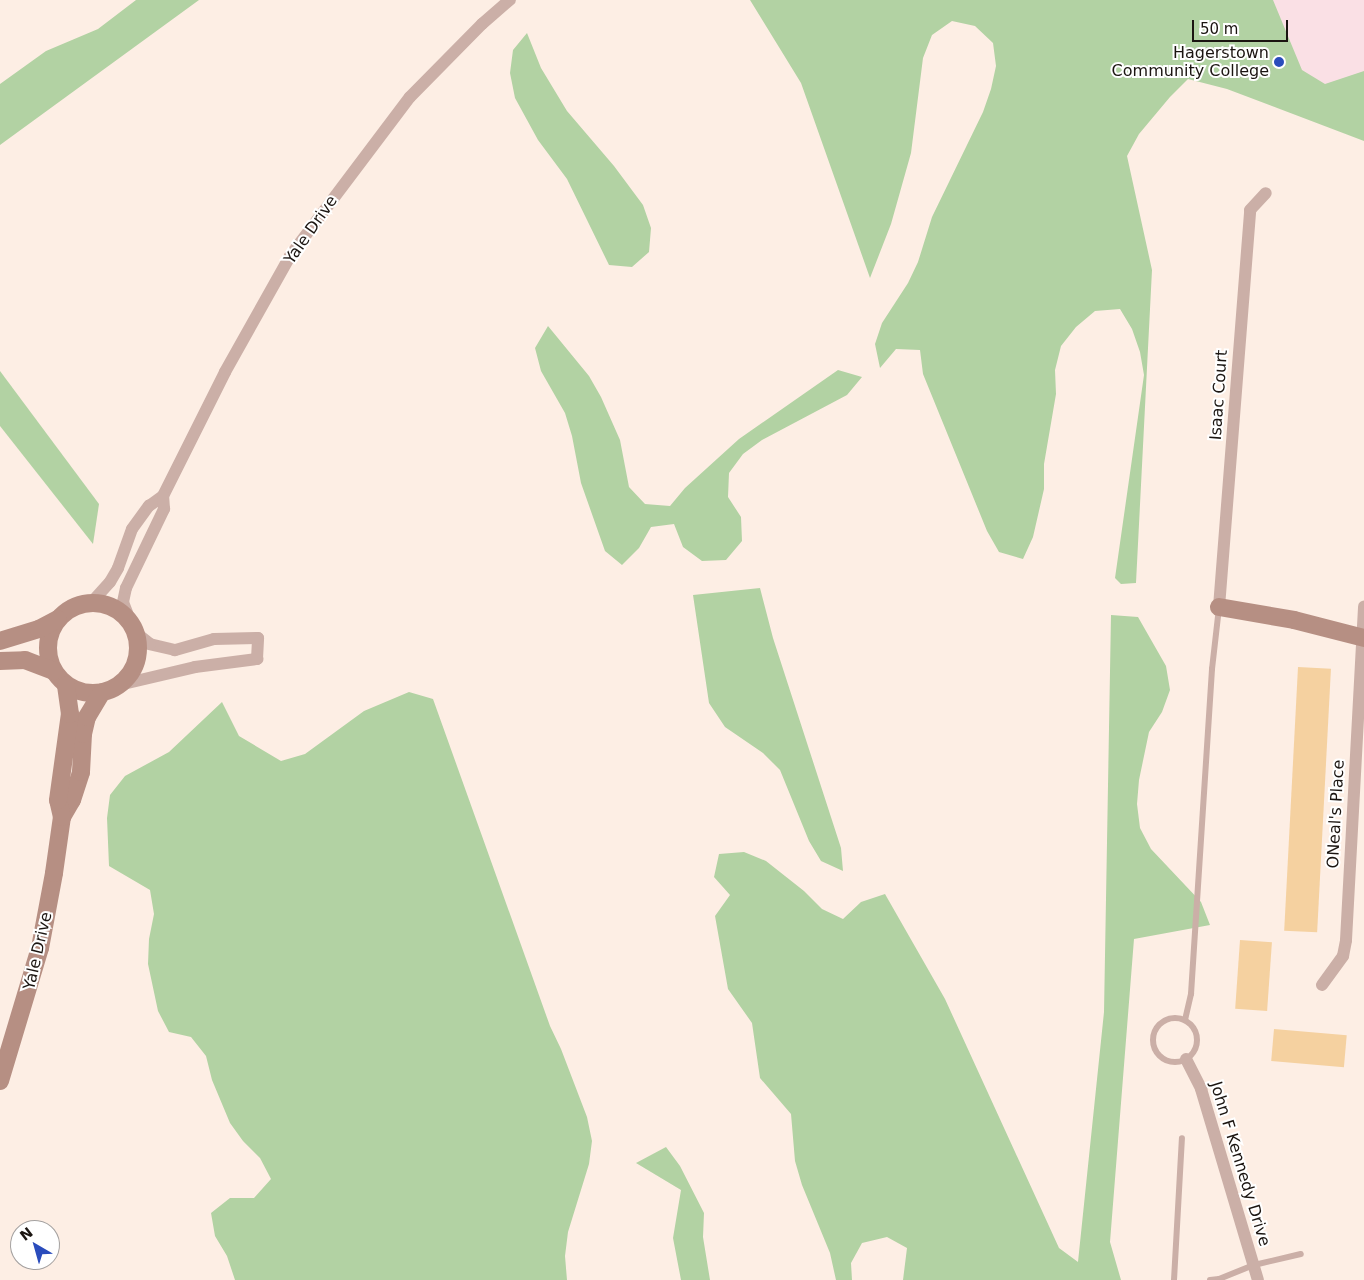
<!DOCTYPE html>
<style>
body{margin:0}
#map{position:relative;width:1364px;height:1280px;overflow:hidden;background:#fdeee4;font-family:"DejaVu Sans",sans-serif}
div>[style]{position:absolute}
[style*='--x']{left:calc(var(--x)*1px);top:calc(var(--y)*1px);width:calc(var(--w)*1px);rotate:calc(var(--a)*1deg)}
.education>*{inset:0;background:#fae0e5}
.green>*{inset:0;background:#b2d2a3}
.building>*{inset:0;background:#f5d1a0;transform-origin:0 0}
.lane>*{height:6px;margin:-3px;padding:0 3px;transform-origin:3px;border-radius:3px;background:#cbafa7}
.lane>.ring{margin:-3px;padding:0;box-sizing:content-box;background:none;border:6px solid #cbafa7;border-radius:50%}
.street>*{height:12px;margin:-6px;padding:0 6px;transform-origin:6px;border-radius:6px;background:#cbafa7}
.secondary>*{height:18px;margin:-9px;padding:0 9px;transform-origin:9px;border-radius:9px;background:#b68f83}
.secondary>.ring{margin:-9px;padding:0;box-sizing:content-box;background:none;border:18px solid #b68f83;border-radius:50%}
.dots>*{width:14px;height:14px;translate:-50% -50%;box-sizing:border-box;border:2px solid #fff;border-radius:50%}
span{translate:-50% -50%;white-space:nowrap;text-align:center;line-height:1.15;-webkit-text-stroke:4px #fff;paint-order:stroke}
.poi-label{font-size:16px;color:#1b1511}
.right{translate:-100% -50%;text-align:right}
.street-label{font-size:16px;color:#1b1511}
.north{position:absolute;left:10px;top:1220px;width:50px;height:50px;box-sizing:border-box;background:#fff;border:1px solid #a4a1a0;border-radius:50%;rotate:322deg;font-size:14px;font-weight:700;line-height:20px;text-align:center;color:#1b1511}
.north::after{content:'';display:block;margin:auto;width:18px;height:22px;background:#2a4cbc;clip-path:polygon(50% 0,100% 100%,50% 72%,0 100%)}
.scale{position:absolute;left:1192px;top:20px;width:96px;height:22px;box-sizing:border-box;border:2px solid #1b1511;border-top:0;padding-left:6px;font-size:15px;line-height:18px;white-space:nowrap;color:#1b1511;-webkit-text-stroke:4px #fff;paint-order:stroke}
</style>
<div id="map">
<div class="education">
<div style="clip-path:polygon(1023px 0,1364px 0,1364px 124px)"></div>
</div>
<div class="green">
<div style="clip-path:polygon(136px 0,199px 0,0 145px,0 84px,46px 51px,98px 29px)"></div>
<div style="clip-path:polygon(750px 0,1273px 0,1302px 70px,1325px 84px,1364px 71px,1364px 141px,1227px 89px,1188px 79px,1170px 97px,1139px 134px,1127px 156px,1152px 270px,1136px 583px,1121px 584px,1115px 578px,1144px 375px,1140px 352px,1132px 329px,1120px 309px,1095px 311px,1076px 327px,1061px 346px,1055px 370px,1056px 394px,1044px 464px,1044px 489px,1033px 537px,1023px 559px,999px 552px,987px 531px,923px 374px,920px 350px,896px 349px,880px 368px,875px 344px,882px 323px,908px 283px,918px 262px,932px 217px,983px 112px,991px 89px,996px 66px,993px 43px,975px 26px,952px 21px,932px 35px,923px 58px,911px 153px,891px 224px,870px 278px,801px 83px)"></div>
<div style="clip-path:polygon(527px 33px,541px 68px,567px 111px,614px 166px,643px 205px,651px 228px,649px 252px,632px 267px,609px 265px,567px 179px,538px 140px,515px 98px,510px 73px,513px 50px)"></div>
<div style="clip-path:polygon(548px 326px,589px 376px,601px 397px,620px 440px,629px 487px,645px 504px,670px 506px,685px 488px,739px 439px,838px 370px,862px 377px,847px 395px,762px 440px,743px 454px,729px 473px,728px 497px,741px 517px,742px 541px,726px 560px,702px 561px,683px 547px,674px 524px,651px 527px,639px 548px,622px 565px,605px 551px,581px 483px,572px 436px,565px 413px,541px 371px,535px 348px)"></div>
<div style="clip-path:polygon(0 371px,99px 504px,93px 544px,0 426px)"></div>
<div style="clip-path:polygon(760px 588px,773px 638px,841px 848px,843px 871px,821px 861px,809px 841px,780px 770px,763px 753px,725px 727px,709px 703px,693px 595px)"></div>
<div style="clip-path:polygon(1111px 615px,1138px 617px,1166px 666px,1170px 690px,1162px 712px,1149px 732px,1139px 780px,1137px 804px,1140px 828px,1151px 849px,1201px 902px,1210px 925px,1134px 939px,1110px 1242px,1121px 1280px,903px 1280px,907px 1248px,887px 1237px,862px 1243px,851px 1263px,852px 1280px,836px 1280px,830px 1253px,802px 1185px,795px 1161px,791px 1114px,760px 1078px,752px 1023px,728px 989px,715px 916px,730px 895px,714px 877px,719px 854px,744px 852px,766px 861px,804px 891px,822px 909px,843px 919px,861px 902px,885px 894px,945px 999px,1059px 1248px,1078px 1262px,1104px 1012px)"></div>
<div style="clip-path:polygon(409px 692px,433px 699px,550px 1026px,561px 1049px,587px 1117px,592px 1141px,589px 1164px,568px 1232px,565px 1256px,567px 1280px,235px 1280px,227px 1256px,215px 1236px,211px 1213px,230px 1198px,254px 1198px,271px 1179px,260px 1158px,243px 1141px,230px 1123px,212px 1080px,206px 1056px,191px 1037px,169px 1032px,158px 1011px,148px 964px,149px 939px,154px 914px,150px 890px,109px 866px,107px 818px,110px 795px,125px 776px,169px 752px,222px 702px,239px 736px,281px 761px,305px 754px,364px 711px)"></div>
<div style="clip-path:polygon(666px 1147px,680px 1166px,704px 1213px,703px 1237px,710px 1280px,681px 1280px,673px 1238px,681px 1190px,636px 1163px)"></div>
</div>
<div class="building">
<div style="left:1298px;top:667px;width:33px;height:264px;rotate:3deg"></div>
<div style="left:1240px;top:940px;width:32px;height:69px;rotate:4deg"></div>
<div style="left:1274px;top:1029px;width:73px;height:32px;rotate:5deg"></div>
</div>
<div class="lane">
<div class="ring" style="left:1153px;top:1018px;width:38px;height:38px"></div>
<div style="--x:1185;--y:1020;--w:27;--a:-77"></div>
<div style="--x:1191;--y:994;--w:326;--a:-86.3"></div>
<div style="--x:1212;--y:669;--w:61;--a:-83.5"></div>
<div style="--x:1174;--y:1280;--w:142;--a:-86.8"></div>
<div style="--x:1210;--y:1280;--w:9;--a:-6"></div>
<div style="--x:1219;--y:1279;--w:38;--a:-22"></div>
<div style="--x:1254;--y:1265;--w:48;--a:-13.2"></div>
</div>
<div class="street">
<div style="--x:91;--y:603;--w:28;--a:-48"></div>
<div style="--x:110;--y:582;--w:16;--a:-60"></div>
<div style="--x:118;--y:568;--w:41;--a:-70.3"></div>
<div style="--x:132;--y:529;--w:29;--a:-54"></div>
<div style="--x:149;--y:506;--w:17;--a:-36"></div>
<div style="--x:163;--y:496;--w:139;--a:-63.4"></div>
<div style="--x:225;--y:372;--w:133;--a:-60.7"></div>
<div style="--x:290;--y:256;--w:199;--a:-53"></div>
<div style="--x:410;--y:97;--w:103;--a:-45.4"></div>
<div style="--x:482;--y:24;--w:37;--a:-41"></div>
<div style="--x:1219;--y:607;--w:398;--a:-85.5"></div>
<div style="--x:1250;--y:210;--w:23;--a:-47"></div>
<div style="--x:131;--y:623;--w:22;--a:-111"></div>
<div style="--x:123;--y:602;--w:14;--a:-78"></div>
<div style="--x:126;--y:588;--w:88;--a:-64.3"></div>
<div style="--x:164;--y:509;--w:13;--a:-94"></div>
<div style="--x:119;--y:685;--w:78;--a:-13.3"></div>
<div style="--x:195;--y:667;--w:63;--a:-7.4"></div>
<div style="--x:257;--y:659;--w:21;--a:-87"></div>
<div style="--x:258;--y:638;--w:44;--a:178.7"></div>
<div style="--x:214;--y:639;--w:41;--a:164.2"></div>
<div style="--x:175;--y:650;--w:26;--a:-167"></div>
<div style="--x:150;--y:644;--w:19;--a:-141"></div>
<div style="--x:1322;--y:985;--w:36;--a:-54"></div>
<div style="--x:1343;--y:956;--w:16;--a:-79"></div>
<div style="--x:1346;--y:940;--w:334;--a:-86.9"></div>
<div style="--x:1186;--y:1059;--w:34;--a:63"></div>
<div style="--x:1201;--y:1089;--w:199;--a:73.4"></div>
</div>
<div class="secondary">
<div class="ring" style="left:48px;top:603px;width:72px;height:72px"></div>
<div style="--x:1219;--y:607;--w:76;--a:9.8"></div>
<div style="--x:1294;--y:620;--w:72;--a:14.4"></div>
<div style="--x:0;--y:641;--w:41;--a:-17.1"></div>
<div style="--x:39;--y:629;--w:21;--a:-28"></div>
<div style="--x:0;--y:661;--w:25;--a:-2"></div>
<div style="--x:25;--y:660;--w:31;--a:21"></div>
<div style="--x:62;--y:817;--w:20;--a:-60"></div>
<div style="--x:72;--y:800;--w:29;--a:-72"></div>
<div style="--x:81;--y:772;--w:38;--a:-87"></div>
<div style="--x:83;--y:734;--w:17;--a:-77"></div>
<div style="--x:87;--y:717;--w:29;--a:-59"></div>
<div style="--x:0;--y:1081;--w:139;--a:-73.3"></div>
<div style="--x:40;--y:948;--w:76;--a:-79.4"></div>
<div style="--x:54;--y:873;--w:57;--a:-81.9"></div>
<div style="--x:62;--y:817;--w:17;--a:-103"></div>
<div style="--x:58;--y:800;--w:87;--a:-82.1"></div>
<div style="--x:70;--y:714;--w:29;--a:-98"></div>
</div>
<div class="dots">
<div style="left:1279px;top:62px;background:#2a4cbc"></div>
</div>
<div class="poi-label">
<span class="right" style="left:1269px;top:62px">Hagerstown<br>Community College</span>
</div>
<div class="street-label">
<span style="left:311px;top:230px;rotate:-55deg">Yale Drive</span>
<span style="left:1219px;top:395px;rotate:-86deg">Isaac Court</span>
<span style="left:1336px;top:814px;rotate:-87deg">ONeal's Place</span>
<span style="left:38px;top:951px;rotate:-77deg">Yale Drive</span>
<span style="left:1240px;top:1164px;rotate:73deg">John F Kennedy Drive</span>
</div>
<div class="north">N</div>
<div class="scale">50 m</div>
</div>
